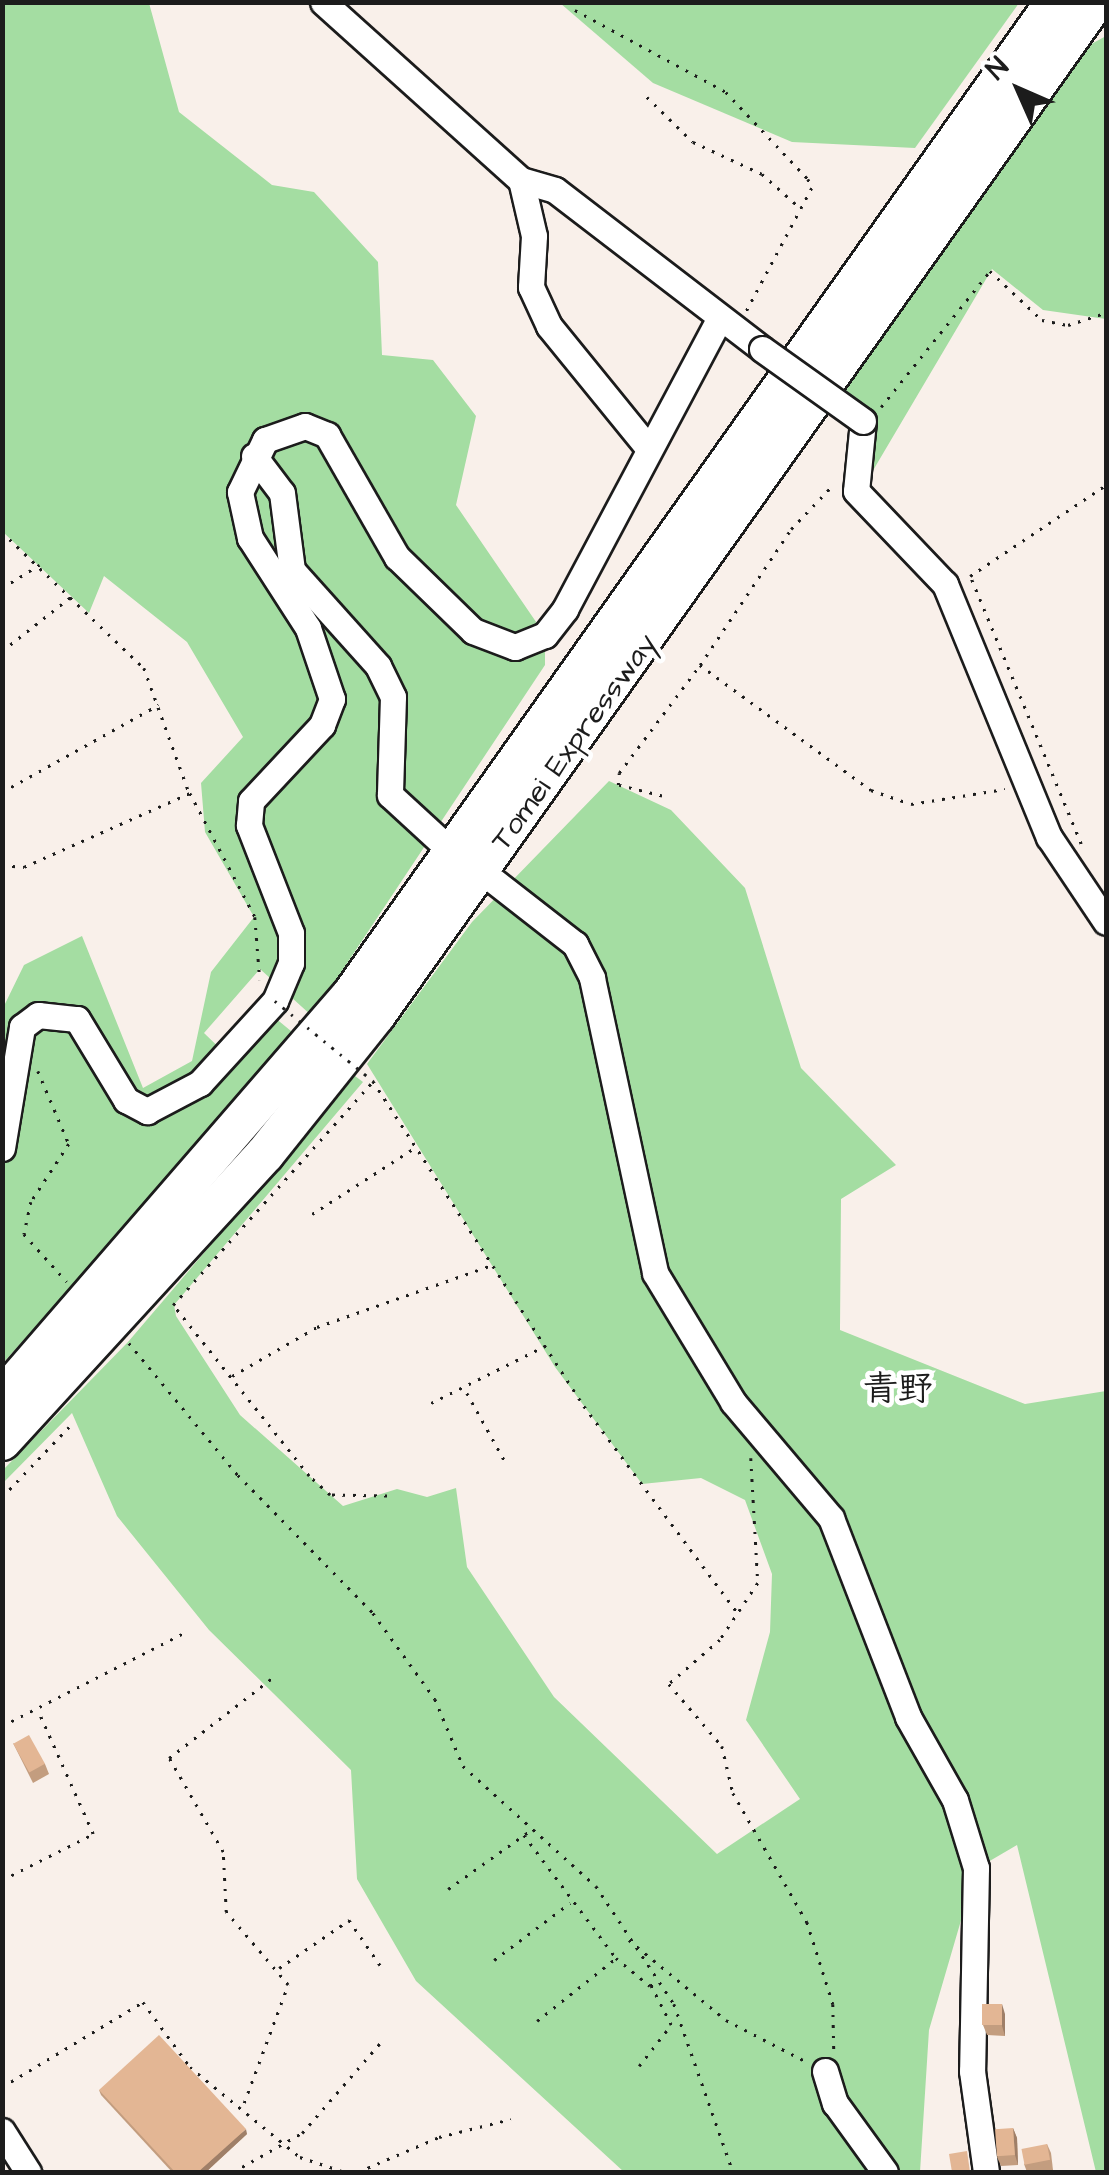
<!DOCTYPE html>
<meta charset="utf-8">
<style>
body{margin:0}
#map{position:relative;width:1109px;height:2175px;overflow:hidden;background:#f9f0ea;font-family:"Architects Daughter","Klee One",sans-serif}
div>[style]{position:absolute}
[style*='--x']{left:calc(var(--x)*1px);top:calc(var(--y)*1px);width:calc(var(--w)*1px);rotate:calc(var(--a)*1deg)}
.green>*{inset:0;background:#a4dda2}
.path>*{height:2.5px;margin-top:-1.25px;transform-origin:0;background:repeating-linear-gradient(90deg,#1c1c1c 0 2.5px,transparent 0 10.5px)}
.roads{filter:drop-shadow(2px 0 #1c1c1c) drop-shadow(-2px 0 #1c1c1c) drop-shadow(0 2px #1c1c1c) drop-shadow(0 -2px #1c1c1c)}
.minor>*{height:25px;margin:-12.5px;padding:0 12.5px;transform-origin:12.5px;border-radius:12.5px;background:#fff}
.highway>*{height:38px;margin:-19px;padding:0 19px;transform-origin:19px;border-radius:19px;background:#fff}
.path-bridge>*{height:2.5px;margin-top:-1.25px;transform-origin:0;background:repeating-linear-gradient(90deg,#1c1c1c 0 2.5px,transparent 0 10.5px)}
.bridges{filter:drop-shadow(2px 0 #1c1c1c) drop-shadow(-2px 0 #1c1c1c) drop-shadow(0 2px #1c1c1c) drop-shadow(0 -2px #1c1c1c)}
.minor-bridge>*{height:25px;margin:-12.5px;padding:0 12.5px;transform-origin:12.5px;border-radius:12.5px;background:#fff}
.wall>*{inset:0;background:#c39d7f}
.shaded-wall>*{inset:0;background:#9f7f68}
.building>*{inset:0;background:#e3b694;transform-origin:0 0}
span{translate:-50% -50%;white-space:nowrap;text-align:center;line-height:1.15;-webkit-text-stroke:9px #fff;paint-order:stroke}
.street-label{font-size:30px;color:#1c1c1c}
.quarter-label{font-size:35px;color:#1c1c1c;font-weight:700}
.frame{position:absolute;inset:0;border:5px solid #1c1c1c;pointer-events:none}
.north{position:absolute;left:969px;top:40px;width:100px;height:100px;-webkit-text-stroke:8px #fff;paint-order:stroke;rotate:315deg;font-size:28px;font-weight:700;line-height:40px;text-align:center;color:#1c1c1c}
.north::after{content:'';display:block;margin:auto;width:35px;height:45px;background:#1c1c1c;clip-path:polygon(50% 0,100% 100%,50% 72%,0 100%)}
</style>
<div id="map">
<div class="green">
<div style="clip-path:polygon(3px 3px,149px 3px,179px 112px,272px 185px,314px 192px,378px 262px,382px 355px,433px 360px,476px 416px,456px 505px,545px 635px,545px 665px,312px 1016px,260px 969px,204px 1033px,232px 1060px,274px 1017px,297px 1036px,3px 1363px,3px 1008px,24px 965px,82px 936px,143px 1088px,192px 1061px,211px 972px,254px 917px,205px 832px,201px 783px,243px 737px,187px 642px,104px 576px,89px 613px,3px 532px)"></div>
<div style="clip-path:polygon(560px 3px,1019px 3px,915px 148px,792px 142px,653px 83px)"></div>
<div style="clip-path:polygon(1106px 36px,1106px 319px,1043px 310px,992px 269px,865px 484px,841px 391px,1064px 59px)"></div>
<div style="clip-path:polygon(609px 781px,671px 810px,745px 888px,801px 1068px,896px 1165px,841px 1199px,840px 1330px,1025px 1404px,1106px 1391px,1106px 2172px,1096px 2172px,1017px 1845px,976px 1869px,929px 2030px,920px 2172px,624px 2172px,416px 1981px,357px 1879px,351px 1770px,209px 1630px,117px 1516px,72px 1413px,3px 1483px,3px 1470px,128px 1342px,355px 1076px,363px 1082px,174px 1305px,176px 1316px,240px 1415px,343px 1506px,397px 1489px,427px 1497px,456px 1488px,467px 1567px,554px 1697px,717px 1854px,800px 1799px,746px 1720px,770px 1632px,772px 1574px,745px 1500px,701px 1478px,642px 1484px,555px 1367px,367px 1064px,472px 922px)"></div>
</div>
<div class="path">
<div style="--x:575;--y:10;--w:172;--a:28.5"></div>
<div style="--x:726;--y:92;--w:120;--a:46.7"></div>
<div style="--x:808;--y:179;--w:10;--a:66"></div>
<div style="--x:812;--y:188;--w:140;--a:118"></div>
<div style="--x:647;--y:97;--w:64;--a:44.4"></div>
<div style="--x:693;--y:142;--w:76;--a:24.9"></div>
<div style="--x:762;--y:174;--w:48;--a:41.6"></div>
<div style="--x:881;--y:407;--w:174;--a:-51.3"></div>
<div style="--x:990;--y:271;--w:71;--a:43.3"></div>
<div style="--x:1042;--y:320;--w:26;--a:11"></div>
<div style="--x:1068;--y:325;--w:40;--a:-18"></div>
<div style="--x:2;--y:532;--w:197;--a:43.8"></div>
<div style="--x:144;--y:668;--w:132;--a:70.1"></div>
<div style="--x:2;--y:588;--w:44;--a:-31.9"></div>
<div style="--x:2;--y:651;--w:89;--a:-38.2"></div>
<div style="--x:700;--y:665;--w:164;--a:-56.2"></div>
<div style="--x:791;--y:529;--w:62;--a:-46.3"></div>
<div style="--x:2;--y:792;--w:179;--a:-29.1"></div>
<div style="--x:662;--y:796;--w:45;--a:-166"></div>
<div style="--x:618;--y:785;--w:12;--a:-85"></div>
<div style="--x:619;--y:773;--w:135;--a:-53.1"></div>
<div style="--x:700;--y:665;--w:212;--a:36.2"></div>
<div style="--x:871;--y:790;--w:42;--a:19.3"></div>
<div style="--x:911;--y:804;--w:95;--a:-9.1"></div>
<div style="--x:1081;--y:844;--w:290;--a:-112.5"></div>
<div style="--x:970;--y:576;--w:164;--a:-33.8"></div>
<div style="--x:2;--y:865;--w:22;--a:5"></div>
<div style="--x:24;--y:867;--w:182;--a:-24"></div>
<div style="--x:190;--y:793;--w:140;--a:62.3"></div>
<div style="--x:255;--y:917;--w:63;--a:85.5"></div>
<div style="--x:38;--y:1071;--w:79;--a:67"></div>
<div style="--x:69;--y:1144;--w:69;--a:123.2"></div>
<div style="--x:31;--y:1202;--w:33;--a:102"></div>
<div style="--x:24;--y:1234;--w:64;--a:48.1"></div>
<div style="--x:312;--y:1214;--w:124;--a:-32.8"></div>
<div style="--x:129;--y:1343;--w:171;--a:50.5"></div>
<div style="--x:238;--y:1475;--w:193;--a:45.6"></div>
<div style="--x:373;--y:1613;--w:106;--a:54.2"></div>
<div style="--x:435;--y:1699;--w:73;--a:67.3"></div>
<div style="--x:463;--y:1766;--w:179;--a:42.1"></div>
<div style="--x:596;--y:1886;--w:141;--a:56.5"></div>
<div style="--x:674;--y:2004;--w:178;--a:70.6"></div>
<div style="--x:232;--y:1376;--w:98;--a:-30"></div>
<div style="--x:317;--y:1327;--w:182;--a:-19.5"></div>
<div style="--x:467;--y:1393;--w:82;--a:60.9"></div>
<div style="--x:431;--y:1403;--w:127;--a:-26.6"></div>
<div style="--x:751;--y:1458;--w:125;--a:86.8"></div>
<div style="--x:758;--y:1583;--w:69;--a:123.7"></div>
<div style="--x:720;--y:1640;--w:67;--a:139.2"></div>
<div style="--x:669;--y:1684;--w:82;--a:49.5"></div>
<div style="--x:722;--y:1746;--w:48;--a:76.8"></div>
<div style="--x:733;--y:1793;--w:149;--a:60.2"></div>
<div style="--x:807;--y:1922;--w:86;--a:72.4"></div>
<div style="--x:833;--y:2004;--w:46;--a:88.8"></div>
<div style="--x:387;--y:1496;--w:57;--a:-179"></div>
<div style="--x:330;--y:1495;--w:28;--a:-138"></div>
<div style="--x:309;--y:1476;--w:218;--a:-128.5"></div>
<div style="--x:173;--y:1305;--w:300;--a:-48.2"></div>
<div style="--x:373;--y:1081;--w:387;--a:57"></div>
<div style="--x:584;--y:1406;--w:262;--a:53.4"></div>
<div style="--x:2;--y:1497;--w:97;--a:-46.3"></div>
<div style="--x:2;--y:1726;--w:209;--a:-27.1"></div>
<div style="--x:524;--y:1835;--w:154;--a:53.2"></div>
<div style="--x:616;--y:1958;--w:44;--a:39.5"></div>
<div style="--x:650;--y:1986;--w:9;--a:-41"></div>
<div style="--x:2;--y:1880;--w:102;--a:-26.8"></div>
<div style="--x:93;--y:1834;--w:135;--a:-114.1"></div>
<div style="--x:448;--y:1889;--w:102;--a:-35.4"></div>
<div style="--x:629;--y:1940;--w:126;--a:39.5"></div>
<div style="--x:726;--y:2020;--w:91;--a:27.4"></div>
<div style="--x:494;--y:1960;--w:95;--a:-36.9"></div>
<div style="--x:279;--y:1968;--w:85;--a:-34.4"></div>
<div style="--x:349;--y:1920;--w:55;--a:55.4"></div>
<div style="--x:537;--y:2021;--w:100;--a:-38.5"></div>
<div style="--x:639;--y:2066;--w:52;--a:-52"></div>
<div style="--x:671;--y:2025;--w:44;--a:-117.1"></div>
<div style="--x:2;--y:2087;--w:165;--a:-31.1"></div>
<div style="--x:143;--y:2002;--w:80;--a:54.1"></div>
<div style="--x:190;--y:2067;--w:142;--a:39.3"></div>
<div style="--x:300;--y:2157;--w:47;--a:18.4"></div>
<div style="--x:244;--y:2103;--w:126;--a:-69.6"></div>
<div style="--x:288;--y:1985;--w:96;--a:-130.3"></div>
<div style="--x:226;--y:1912;--w:60;--a:-92.9"></div>
<div style="--x:223;--y:1852;--w:108;--a:-119.9"></div>
<div style="--x:169;--y:1758;--w:129;--a:-37.8"></div>
<div style="--x:233;--y:2172;--w:79;--a:-29.5"></div>
<div style="--x:302;--y:2133;--w:122;--a:-49"></div>
<div style="--x:358;--y:2172;--w:88;--a:-23.4"></div>
<div style="--x:439;--y:2137;--w:74;--a:-14"></div>
</div>
<div class="roads">
<div class="minor">
<div style="--x:323;--y:2;--w:266;--a:42"></div>
<div style="--x:521;--y:180;--w:57;--a:76.9"></div>
<div style="--x:534;--y:236;--w:51;--a:93.4"></div>
<div style="--x:531;--y:287;--w:43;--a:65.2"></div>
<div style="--x:549;--y:326;--w:152;--a:50.9"></div>
<div style="--x:521;--y:180;--w:35;--a:16"></div>
<div style="--x:555;--y:190;--w:261;--a:37.5"></div>
<div style="--x:863;--y:421;--w:70;--a:95.7"></div>
<div style="--x:856;--y:491;--w:129;--a:46.3"></div>
<div style="--x:945;--y:584;--w:274;--a:67.7"></div>
<div style="--x:1049;--y:837;--w:102;--a:56.2"></div>
<div style="--x:254;--y:456;--w:46;--a:52.9"></div>
<div style="--x:282;--y:493;--w:78;--a:82.6"></div>
<div style="--x:292;--y:570;--w:129;--a:48.1"></div>
<div style="--x:378;--y:666;--w:34;--a:64"></div>
<div style="--x:393;--y:697;--w:98;--a:91.8"></div>
<div style="--x:390;--y:795;--w:67;--a:42.6"></div>
<div style="--x:494;--y:881;--w:103;--a:37.9"></div>
<div style="--x:575;--y:944;--w:38;--a:63"></div>
<div style="--x:592;--y:978;--w:302;--a:77.9"></div>
<div style="--x:655;--y:1273;--w:151;--a:58.8"></div>
<div style="--x:733;--y:1402;--w:152;--a:49.8"></div>
<div style="--x:831;--y:1518;--w:213;--a:68.8"></div>
<div style="--x:908;--y:1717;--w:95;--a:60.5"></div>
<div style="--x:955;--y:1800;--w:71;--a:72.8"></div>
<div style="--x:976;--y:1868;--w:203;--a:91.1"></div>
<div style="--x:972;--y:2071;--w:102;--a:82.1"></div>
<div style="--x:2;--y:1148;--w:123;--a:-80.6"></div>
<div style="--x:22;--y:1027;--w:20;--a:-37"></div>
<div style="--x:38;--y:1015;--w:39;--a:6"></div>
<div style="--x:77;--y:1019;--w:95;--a:58.8"></div>
<div style="--x:126;--y:1100;--w:24;--a:28"></div>
<div style="--x:147;--y:1111;--w:60;--a:-27.8"></div>
<div style="--x:200;--y:1083;--w:111;--a:-47.6"></div>
<div style="--x:275;--y:1001;--w:41;--a:-67.2"></div>
<div style="--x:291;--y:963;--w:30;--a:-90"></div>
<div style="--x:291;--y:933;--w:116;--a:-111.3"></div>
<div style="--x:249;--y:825;--w:24;--a:-85"></div>
<div style="--x:251;--y:801;--w:104;--a:-46.9"></div>
<div style="--x:322;--y:725;--w:28;--a:-69"></div>
<div style="--x:332;--y:699;--w:75;--a:-108.7"></div>
<div style="--x:308;--y:628;--w:107;--a:-122.8"></div>
<div style="--x:250;--y:538;--w:47;--a:-102.3"></div>
<div style="--x:240;--y:492;--w:58;--a:-64.3"></div>
<div style="--x:265;--y:440;--w:42;--a:-19.3"></div>
<div style="--x:305;--y:426;--w:24;--a:22"></div>
<div style="--x:327;--y:435;--w:141;--a:60.2"></div>
<div style="--x:397;--y:557;--w:106;--a:44.2"></div>
<div style="--x:473;--y:631;--w:45;--a:20.9"></div>
<div style="--x:515;--y:647;--w:32;--a:-22"></div>
<div style="--x:545;--y:635;--w:33;--a:-52"></div>
<div style="--x:565;--y:609;--w:328;--a:-62"></div>
<div style="--x:825;--y:2071;--w:34;--a:73"></div>
<div style="--x:835;--y:2103;--w:85;--a:54.1"></div>
<div style="--x:2;--y:2131;--w:49;--a:57.6"></div>
</div>
<div class="highway">
<div style="--x:2;--y:1398;--w:535;--a:-49.1"></div>
<div style="--x:352;--y:994;--w:1216;--a:-54.68"></div>
<div style="--x:2;--y:1441;--w:389;--a:-47.5"></div>
<div style="--x:265;--y:1154;--w:178;--a:-51.4"></div>
<div style="--x:376;--y:1015;--w:1242;--a:-54.63"></div>
</div>
</div>
<div class="path-bridge">
<div style="--x:275;--y:1001;--w:127;--a:39.2"></div>
</div>
<div class="bridges">
<div class="minor-bridge">
<div style="--x:762;--y:349;--w:124;--a:35.5"></div>
</div>
</div>
<div class="wall">
<div style="clip-path:polygon(13px 1743px,45px 1764px,49px 1774px,33px 1783px)"></div>
<div style="clip-path:polygon(1005px 2014px,1005px 2036px,987px 2035px,983px 2025px)"></div>
<div style="clip-path:polygon(99px 2090px,247px 2134px,206px 2172px,172px 2172px,101px 2095px)"></div>
<div style="clip-path:polygon(1013px 2128px,1017px 2138px,1018px 2165px,1001px 2166px,997px 2157px)"></div>
<div style="clip-path:polygon(1047px 2144px,1051px 2153px,1053px 2170px,1027px 2172px,1024px 2164px)"></div>
</div>
<div class="shaded-wall">
<div style="clip-path:polygon(1002px 2004px,1005px 2014px,1005px 2036px,1002px 2026px)"></div>
<div style="clip-path:polygon(1013px 2128px,1017px 2138px,1018px 2165px,1015px 2155px)"></div>
<div style="clip-path:polygon(246px 2129px,247px 2134px,206px 2172px,198px 2172px)"></div>
</div>
<div class="building">
<div style="left:29px;top:1735px;width:33px;height:18px;rotate:61deg"></div>
<div style="left:982px;top:2004px;width:20px;height:21px"></div>
<div style="clip-path:polygon(159px 2035px,246px 2129px,198px 2172px,175px 2172px,99px 2090px)"></div>
<div style="left:1013px;top:2128px;width:27px;height:18px;rotate:86deg"></div>
<div style="left:1047px;top:2144px;width:16px;height:26px;rotate:79deg"></div>
<div style="clip-path:polygon(967px 2151px,970px 2172px,952px 2172px,949px 2154px)"></div>
</div>
<div class="street-label">
<span style="left:574px;top:742px;rotate:-54deg">Tomei Expressway</span>
</div>
<div class="quarter-label">
<span style="left:898px;top:1390px">青野</span>
</div>
<div class="frame"></div>
<div class="north">N</div>
</div>
